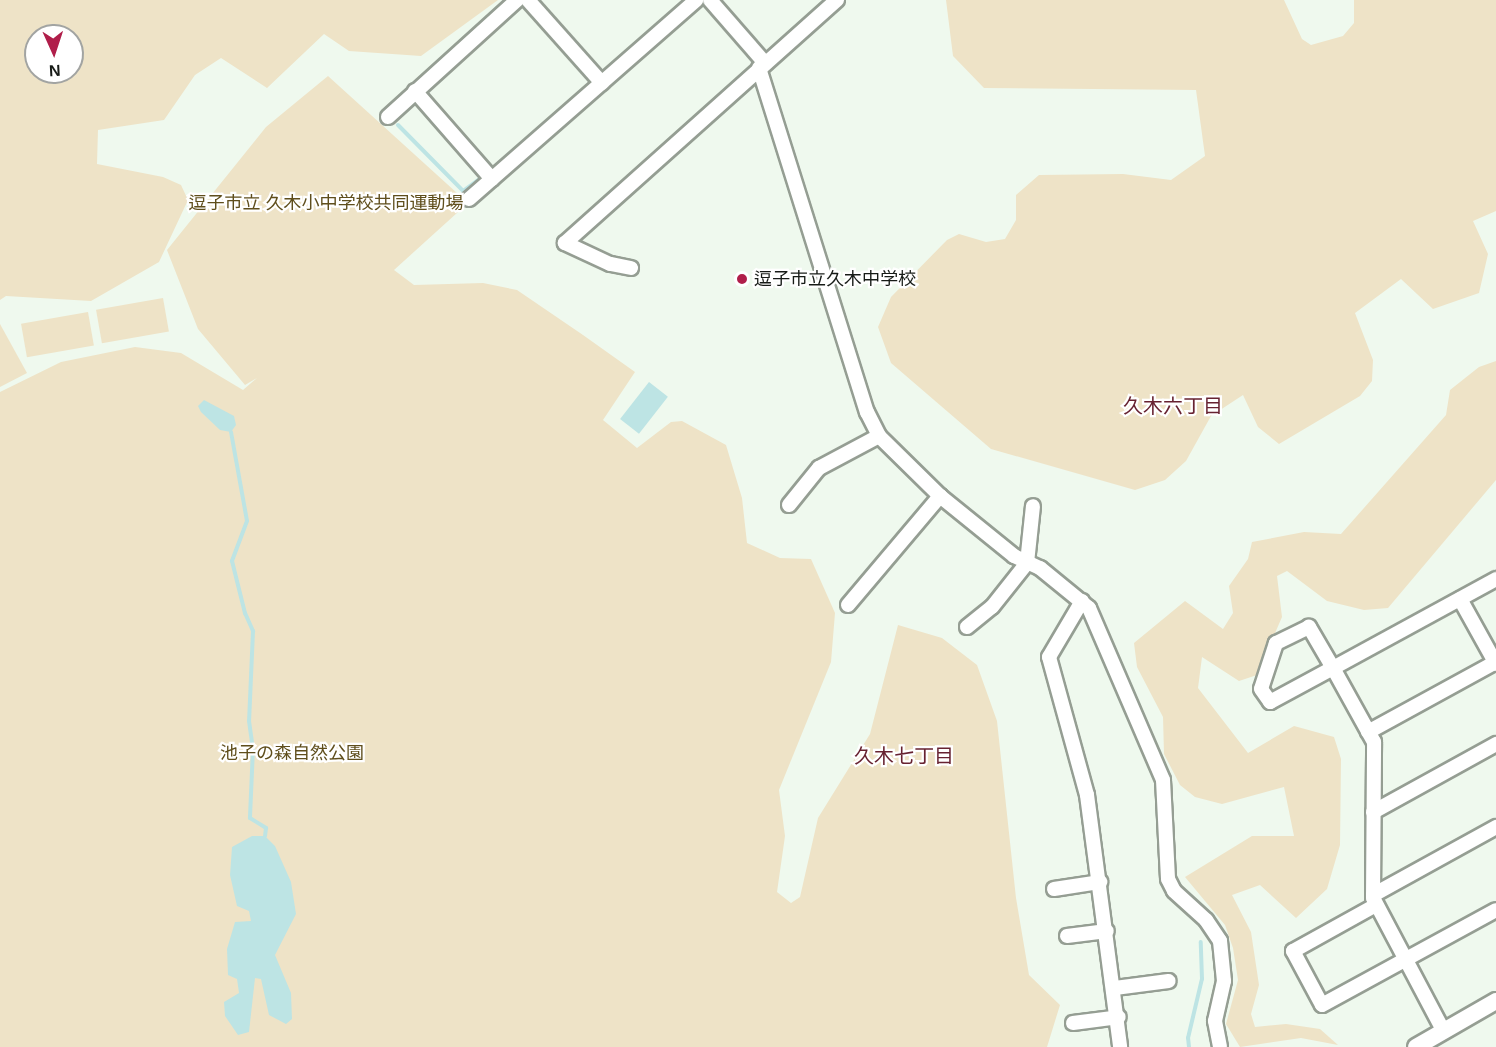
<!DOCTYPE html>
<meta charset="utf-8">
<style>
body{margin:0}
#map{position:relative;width:1496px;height:1047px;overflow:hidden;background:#eff9ee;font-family:Helvetica,"Noto Sans JP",sans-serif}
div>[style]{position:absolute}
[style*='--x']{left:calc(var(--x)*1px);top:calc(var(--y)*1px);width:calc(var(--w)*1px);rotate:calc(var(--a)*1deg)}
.green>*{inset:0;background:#eee3c7;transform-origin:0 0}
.water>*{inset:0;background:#bde4e4;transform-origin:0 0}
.stream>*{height:4px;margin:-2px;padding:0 2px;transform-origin:2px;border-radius:2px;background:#bde4e4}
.roads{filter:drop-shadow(2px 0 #959e93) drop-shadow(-2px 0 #959e93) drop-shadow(0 2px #959e93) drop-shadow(0 -2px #959e93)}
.minor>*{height:14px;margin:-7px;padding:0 7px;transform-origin:7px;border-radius:7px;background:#fff}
.tertiary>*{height:16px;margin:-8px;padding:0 8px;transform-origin:8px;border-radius:8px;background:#fff}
.dots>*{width:16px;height:16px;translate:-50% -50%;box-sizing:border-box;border:3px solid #fff;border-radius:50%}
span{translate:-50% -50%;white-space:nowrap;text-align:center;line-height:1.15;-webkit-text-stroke:4.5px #fff;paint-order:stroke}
.park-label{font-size:18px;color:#5f4e1c}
.poi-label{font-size:18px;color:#171b17}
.left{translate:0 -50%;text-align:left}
.neighbourhood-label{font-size:20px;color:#672231}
.north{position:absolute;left:24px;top:24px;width:60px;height:60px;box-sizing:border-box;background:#fff;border:2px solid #a2a4a2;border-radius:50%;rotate:177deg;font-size:16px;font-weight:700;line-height:24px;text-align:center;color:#171b17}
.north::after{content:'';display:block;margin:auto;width:21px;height:27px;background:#b01e4a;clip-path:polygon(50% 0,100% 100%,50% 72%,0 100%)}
</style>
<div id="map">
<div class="green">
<div style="clip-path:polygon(evenodd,0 0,498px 0,421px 56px,349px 51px,324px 34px,267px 88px,221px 58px,195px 75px,164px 120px,98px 130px,97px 164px,163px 177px,181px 185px,188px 200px,159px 262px,91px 301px,6px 296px,0 300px,0 0,36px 36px,72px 36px,72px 72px,36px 72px,36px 36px)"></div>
<div style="clip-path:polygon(946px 0,1284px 0,1302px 39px,1311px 45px,1343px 36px,1354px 23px,1354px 0,1496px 0,1496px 211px,1473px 221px,1488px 254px,1479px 293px,1433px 309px,1401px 279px,1355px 313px,1373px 360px,1372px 381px,1360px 396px,1279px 444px,1258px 427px,1243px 395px,1211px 416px,1186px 461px,1165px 480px,1135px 490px,991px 449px,891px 363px,878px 327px,891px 297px,947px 240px,959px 234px,986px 242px,1005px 239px,1016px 220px,1016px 195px,1039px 175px,1123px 174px,1171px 180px,1205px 156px,1196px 90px,984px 88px,953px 56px)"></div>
<div style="clip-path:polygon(328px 76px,468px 203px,394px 270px,414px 285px,483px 283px,517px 290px,583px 335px,635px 372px,603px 420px,637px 448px,671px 422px,682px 421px,726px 445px,742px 498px,747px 543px,780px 558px,811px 559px,835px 613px,831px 662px,779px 790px,785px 836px,777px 892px,791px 903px,800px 897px,818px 818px,870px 734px,898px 625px,942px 638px,977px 665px,997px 721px,1016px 898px,1029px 975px,1060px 1005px,1047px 1047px,0 1047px,0 392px,61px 362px,135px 347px,181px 353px,243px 390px,257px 378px,245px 385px,198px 329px,167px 250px,266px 127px)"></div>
<div style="left:163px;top:298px;width:34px;height:68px;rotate:80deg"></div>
<div style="left:88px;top:312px;width:34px;height:68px;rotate:80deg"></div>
<div style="clip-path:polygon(0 324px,27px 373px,0 387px)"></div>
<div style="clip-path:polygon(1496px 361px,1496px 480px,1388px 608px,1364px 610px,1327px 601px,1287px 571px,1277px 576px,1282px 617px,1257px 675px,1239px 681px,1202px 657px,1198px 688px,1248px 753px,1294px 726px,1334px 737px,1341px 759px,1340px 845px,1327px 889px,1296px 918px,1260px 885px,1232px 895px,1251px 932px,1259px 985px,1251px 1014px,1255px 1027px,1286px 1024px,1320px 1029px,1338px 1045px,1301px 1038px,1240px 1047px,1226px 1024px,1238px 980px,1233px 948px,1225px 925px,1185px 877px,1252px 836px,1294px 836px,1284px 787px,1222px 804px,1195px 797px,1180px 785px,1164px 754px,1163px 717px,1137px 667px,1134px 643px,1185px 601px,1223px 629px,1233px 613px,1229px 586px,1248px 559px,1252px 542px,1304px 532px,1341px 534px,1446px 415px,1450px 390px,1479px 367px)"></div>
</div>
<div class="water">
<div style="left:649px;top:382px;width:24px;height:47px;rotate:38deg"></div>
<div style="clip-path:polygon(204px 400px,234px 416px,236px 425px,231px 432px,220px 430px,201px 412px,198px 406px)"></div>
<div style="clip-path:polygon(252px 836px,265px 836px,275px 846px,291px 882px,296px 914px,275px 955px,291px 993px,292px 1019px,286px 1024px,269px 1015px,261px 979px,255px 978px,249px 1032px,238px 1035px,225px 1016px,224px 1002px,239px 993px,237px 979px,228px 975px,227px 949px,235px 922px,251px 921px,249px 911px,237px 906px,230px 875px,232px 847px)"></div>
</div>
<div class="stream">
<div style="--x:398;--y:125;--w:93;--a:45.4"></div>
<div style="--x:463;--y:191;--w:26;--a:-36"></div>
<div style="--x:490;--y:171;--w:49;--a:-40.9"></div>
<div style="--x:231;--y:432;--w:90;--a:79.8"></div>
<div style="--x:247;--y:521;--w:43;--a:110.6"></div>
<div style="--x:232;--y:561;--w:54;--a:76"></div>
<div style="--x:245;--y:613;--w:20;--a:66"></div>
<div style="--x:253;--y:631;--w:90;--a:92.5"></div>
<div style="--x:249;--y:721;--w:27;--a:82"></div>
<div style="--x:253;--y:748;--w:70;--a:92.5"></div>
<div style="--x:250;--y:818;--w:19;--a:32"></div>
<div style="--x:266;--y:828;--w:8;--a:97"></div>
<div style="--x:1189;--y:1047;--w:9;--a:-96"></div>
<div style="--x:1188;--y:1038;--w:61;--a:-76.7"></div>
<div style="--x:1202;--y:979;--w:37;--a:-92"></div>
</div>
<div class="roads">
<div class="minor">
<div style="--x:528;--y:0;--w:111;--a:48.3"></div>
<div style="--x:710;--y:0;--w:84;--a:48.9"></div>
<div style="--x:759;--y:68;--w:361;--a:72.6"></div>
<div style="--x:867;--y:412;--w:27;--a:63"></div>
<div style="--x:879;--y:436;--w:86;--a:44.5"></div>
<div style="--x:940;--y:496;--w:95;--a:39"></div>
<div style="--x:1014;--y:556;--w:29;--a:25"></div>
<div style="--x:1040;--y:568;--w:63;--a:39.2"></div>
<div style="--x:1089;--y:608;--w:187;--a:66.7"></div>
<div style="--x:1163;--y:780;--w:99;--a:87.1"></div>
<div style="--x:1168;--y:879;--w:13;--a:63"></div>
<div style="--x:1174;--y:891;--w:43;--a:42.2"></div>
<div style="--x:1206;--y:920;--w:25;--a:56"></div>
<div style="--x:1220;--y:941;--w:40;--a:84.3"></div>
<div style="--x:1224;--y:981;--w:41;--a:102.7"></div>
<div style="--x:1215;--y:1021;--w:26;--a:79"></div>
<div style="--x:415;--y:91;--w:117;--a:48.8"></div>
<div style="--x:388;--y:117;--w:174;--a:-42.2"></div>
<div style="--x:469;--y:199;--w:302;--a:-41.2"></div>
<div style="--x:631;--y:268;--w:21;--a:-169"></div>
<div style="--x:610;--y:264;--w:50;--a:-155"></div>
<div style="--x:565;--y:243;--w:365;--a:-41.8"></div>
<div style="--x:789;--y:505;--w:48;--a:-51"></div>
<div style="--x:819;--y:468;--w:68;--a:-28.1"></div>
<div style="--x:1460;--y:599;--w:74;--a:61"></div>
<div style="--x:1082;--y:601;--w:65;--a:120.5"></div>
<div style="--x:1049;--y:657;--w:143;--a:74.6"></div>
<div style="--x:1087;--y:795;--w:254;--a:82.5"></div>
<div style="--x:848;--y:605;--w:143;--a:-49.8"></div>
<div style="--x:967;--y:627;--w:32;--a:-39"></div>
<div style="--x:992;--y:607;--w:56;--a:-51.5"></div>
<div style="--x:1027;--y:563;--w:57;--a:-84"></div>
<div style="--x:1368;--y:732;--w:146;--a:-28.7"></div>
<div style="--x:1373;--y:812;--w:141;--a:-28.9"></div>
<div style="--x:1054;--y:889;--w:47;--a:-8.7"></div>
<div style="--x:1373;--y:895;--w:141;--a:-28.9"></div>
<div style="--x:1376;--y:905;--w:95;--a:151"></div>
<div style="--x:1293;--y:951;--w:61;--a:61.8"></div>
<div style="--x:1322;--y:1005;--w:198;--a:-28.6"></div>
<div style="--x:1067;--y:936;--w:40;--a:-7.1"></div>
<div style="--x:1115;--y:988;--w:54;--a:-7.4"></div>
<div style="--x:1073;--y:1023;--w:46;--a:-7.4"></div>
<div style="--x:1443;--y:1030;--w:149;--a:-117.9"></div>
<div style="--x:1373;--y:898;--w:156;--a:-89.6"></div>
<div style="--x:1374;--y:742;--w:85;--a:-119"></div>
<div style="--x:1333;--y:668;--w:48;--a:-120.3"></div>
<div style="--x:1309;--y:627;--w:37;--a:154"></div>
<div style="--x:1276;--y:643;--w:48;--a:108.1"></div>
<div style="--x:1261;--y:689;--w:16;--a:55"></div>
<div style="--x:1270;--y:702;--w:72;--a:-28.4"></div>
<div style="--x:1333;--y:668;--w:186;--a:-28.6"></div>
</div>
<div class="tertiary">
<div style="--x:1416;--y:1047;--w:92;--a:-29.9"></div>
</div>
</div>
<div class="dots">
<div style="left:742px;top:279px;background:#b01e4a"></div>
</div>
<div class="park-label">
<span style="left:326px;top:203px">逗子市立 久木小中学校共同運動場</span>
<span style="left:292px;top:753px">池子の森自然公園</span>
</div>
<div class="poi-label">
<span class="left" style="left:754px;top:279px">逗子市立久木中学校</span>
</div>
<div class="neighbourhood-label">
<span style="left:1173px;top:406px">久木六丁目</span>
<span style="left:904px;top:756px">久木七丁目</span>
</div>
<div class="north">N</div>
</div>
